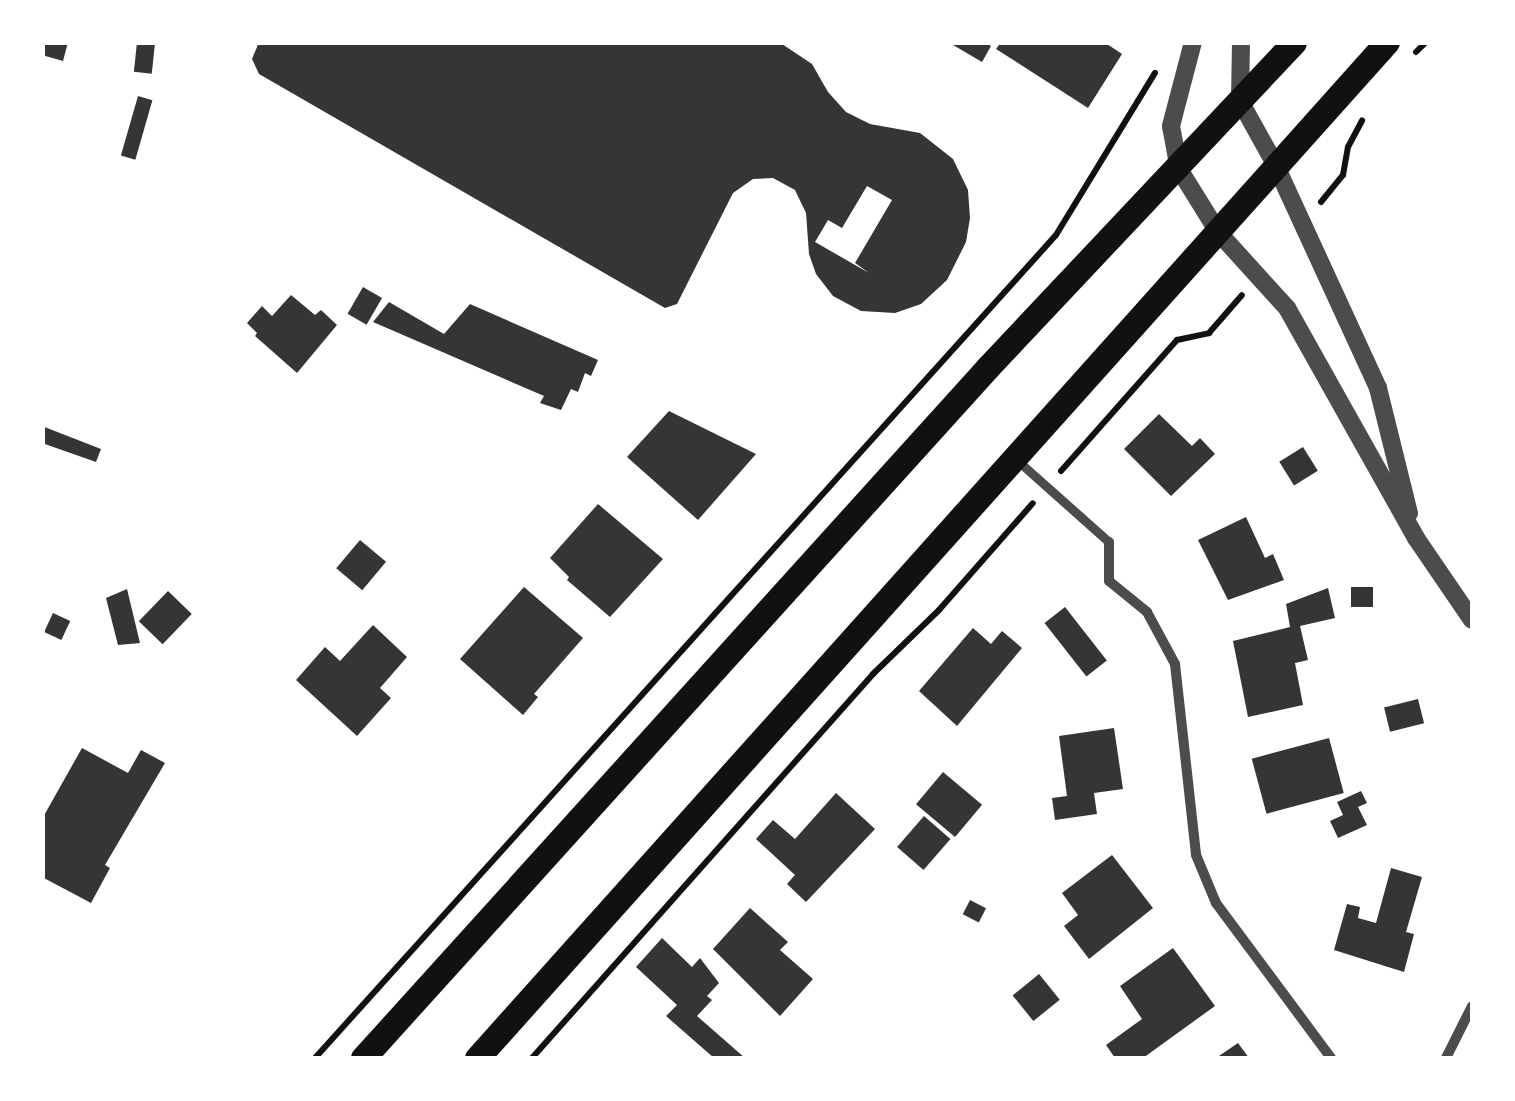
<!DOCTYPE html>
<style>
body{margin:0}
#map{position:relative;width:1515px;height:1101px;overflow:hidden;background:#fff;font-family:Jost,sans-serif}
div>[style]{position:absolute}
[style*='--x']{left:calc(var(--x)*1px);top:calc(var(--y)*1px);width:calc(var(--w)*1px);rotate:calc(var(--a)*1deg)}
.building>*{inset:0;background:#353535;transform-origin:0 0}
.path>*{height:6px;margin:-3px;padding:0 3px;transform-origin:3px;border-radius:3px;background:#111}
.pedestrian>*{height:9px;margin:-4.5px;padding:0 4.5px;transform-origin:4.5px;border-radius:4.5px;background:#4c4c4c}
.minor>*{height:10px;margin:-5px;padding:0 5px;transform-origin:5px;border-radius:5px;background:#4c4c4c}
.tertiary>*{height:18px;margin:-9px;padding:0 9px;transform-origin:9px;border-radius:9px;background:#4c4c4c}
.primary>*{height:25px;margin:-12.5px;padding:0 12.5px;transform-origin:12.5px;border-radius:12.5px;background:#111}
span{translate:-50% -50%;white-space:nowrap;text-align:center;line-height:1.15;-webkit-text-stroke:10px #fff;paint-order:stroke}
.frame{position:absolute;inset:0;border:45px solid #fff;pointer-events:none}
</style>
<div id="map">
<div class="building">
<div style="clip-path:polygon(42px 42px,68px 42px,63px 61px,42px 55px)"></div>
<div style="left:137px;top:42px;width:18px;height:30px;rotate:6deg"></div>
<div style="clip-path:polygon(evenodd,259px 42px,779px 42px,812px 64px,828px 92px,846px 112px,870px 124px,920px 133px,953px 159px,968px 190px,970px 218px,966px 242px,947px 280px,921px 304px,895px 313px,861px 311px,833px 296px,816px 274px,809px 254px,806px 213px,795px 190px,773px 178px,753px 179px,733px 193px,677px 304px,665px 308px,259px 74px,252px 59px,259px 42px,867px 186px,892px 200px,855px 263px,869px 273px,815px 242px,828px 220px,842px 228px,867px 186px)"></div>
<div style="clip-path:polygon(948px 42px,984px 42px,991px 46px,982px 62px)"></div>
<div style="clip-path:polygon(1001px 42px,1104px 42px,1122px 54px,1088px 108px,996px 49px)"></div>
<div style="left:138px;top:96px;width:15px;height:62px;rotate:16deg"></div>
<div style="left:363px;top:287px;width:22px;height:31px;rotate:30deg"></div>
<div style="clip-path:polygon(291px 295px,315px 315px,321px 310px,337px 325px,297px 373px,255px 336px,257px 333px,247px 323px,262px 306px,272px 316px)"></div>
<div style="clip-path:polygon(389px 302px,444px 334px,470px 304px,598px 360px,591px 376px,585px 373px,578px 392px,571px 389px,561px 410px,540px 403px,544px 396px,373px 322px)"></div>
<div style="clip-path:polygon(669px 411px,756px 454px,698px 520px,627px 457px)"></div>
<div style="clip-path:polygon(1159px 414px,1192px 446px,1200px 438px,1215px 454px,1171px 496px,1124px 449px)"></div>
<div style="clip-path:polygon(42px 426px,101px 449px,96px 462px,42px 443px)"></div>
<div style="left:1303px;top:447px;width:28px;height:28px;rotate:58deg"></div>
<div style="clip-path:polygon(598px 504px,663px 559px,610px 617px,567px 580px,569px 577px,550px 558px)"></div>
<div style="clip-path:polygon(1246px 517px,1265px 558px,1273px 554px,1284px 580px,1228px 600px,1198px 540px)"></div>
<div style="left:360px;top:540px;width:34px;height:37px;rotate:40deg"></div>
<div style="clip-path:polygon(524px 587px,583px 638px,534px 694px,538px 697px,523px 715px,460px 659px)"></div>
<div style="left:1351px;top:587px;width:22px;height:20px"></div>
<div style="clip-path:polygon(1328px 588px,1335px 618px,1300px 626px,1308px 660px,1295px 663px,1303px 705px,1248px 717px,1233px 641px,1290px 627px,1286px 604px)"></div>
<div style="clip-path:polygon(127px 589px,140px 643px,118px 645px,106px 598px)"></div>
<div style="left:168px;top:591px;width:33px;height:42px;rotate:44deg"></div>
<div style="left:1065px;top:607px;width:68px;height:26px;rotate:52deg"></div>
<div style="left:53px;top:613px;width:19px;height:21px;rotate:25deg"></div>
<div style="clip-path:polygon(373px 625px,407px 657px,380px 688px,391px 698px,357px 736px,296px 680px,325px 647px,340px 661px)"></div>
<div style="clip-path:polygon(973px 628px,991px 644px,1002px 631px,1022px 648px,957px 726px,919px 691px)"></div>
<div style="left:1418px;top:699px;width:25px;height:35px;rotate:76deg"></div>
<div style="clip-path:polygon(1114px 728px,1123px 789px,1094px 793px,1097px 814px,1055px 820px,1052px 798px,1067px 796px,1059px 736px)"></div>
<div style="left:1329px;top:738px;width:57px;height:80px;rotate:75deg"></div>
<div style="clip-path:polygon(82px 748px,128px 773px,141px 750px,165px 763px,105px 865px,110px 868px,91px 903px,42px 877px,42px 819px)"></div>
<div style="left:943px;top:772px;width:51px;height:42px;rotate:40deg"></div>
<div style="clip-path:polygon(1361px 791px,1367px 803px,1358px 807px,1367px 825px,1338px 838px,1330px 821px,1343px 815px,1337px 802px)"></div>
<div style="clip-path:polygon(836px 793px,875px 829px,806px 902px,787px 884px,795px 875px,756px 839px,773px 820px,795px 839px)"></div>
<div style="left:924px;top:816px;width:35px;height:41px;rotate:41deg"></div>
<div style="clip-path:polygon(1112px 855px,1153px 908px,1089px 959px,1064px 926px,1078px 915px,1062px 893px)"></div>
<div style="clip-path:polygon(1391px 868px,1422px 877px,1406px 932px,1414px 934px,1404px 972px,1334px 950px,1347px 904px,1360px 907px,1358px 918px,1376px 923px)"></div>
<div style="left:970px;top:900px;width:18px;height:16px;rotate:27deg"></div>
<div style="clip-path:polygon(750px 908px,788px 942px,780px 950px,813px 979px,780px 1016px,713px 949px)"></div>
<div style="clip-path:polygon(662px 938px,692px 967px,700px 958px,719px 983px,707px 996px,712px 1000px,697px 1016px,745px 1058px,714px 1058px,666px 1016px,677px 1005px,636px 967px)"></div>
<div style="clip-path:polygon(1173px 948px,1215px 1006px,1143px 1058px,1115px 1058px,1106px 1045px,1142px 1019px,1120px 986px)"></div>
<div style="left:1039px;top:974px;width:33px;height:34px;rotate:51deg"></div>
<div style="clip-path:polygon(1238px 1043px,1249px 1058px,1216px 1058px)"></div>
</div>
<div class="path">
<div style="--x:1416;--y:52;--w:14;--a:-45"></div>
<div style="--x:1321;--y:202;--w:35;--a:-51"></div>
<div style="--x:1343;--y:175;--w:28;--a:-80"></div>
<div style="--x:1348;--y:147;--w:30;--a:-62"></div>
<div style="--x:1061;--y:471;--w:175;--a:-48.5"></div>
<div style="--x:1177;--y:340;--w:33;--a:-12"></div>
<div style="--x:1209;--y:333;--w:50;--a:-49"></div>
<div style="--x:315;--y:1058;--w:1107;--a:-48"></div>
<div style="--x:1056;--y:235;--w:190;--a:-58.6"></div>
<div style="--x:532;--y:1058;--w:514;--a:-48.39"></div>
<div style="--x:873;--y:674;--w:92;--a:-44.1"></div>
<div style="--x:939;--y:610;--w:142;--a:-48.7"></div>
</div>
<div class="pedestrian">
<div style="--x:1018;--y:461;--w:122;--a:41.7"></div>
</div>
<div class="minor">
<div style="--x:1109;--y:542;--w:39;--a:90"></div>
<div style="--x:1109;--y:581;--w:49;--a:39.2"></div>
<div style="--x:1147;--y:612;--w:59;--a:61.7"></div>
<div style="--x:1175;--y:664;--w:192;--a:83.7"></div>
<div style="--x:1196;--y:855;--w:52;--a:67.4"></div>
<div style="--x:1216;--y:903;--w:193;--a:53.4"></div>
<div style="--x:1446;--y:1058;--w:58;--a:-63.4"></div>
</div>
<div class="tertiary">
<div style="--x:1193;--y:42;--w:87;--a:104.7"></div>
<div style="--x:1171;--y:126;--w:44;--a:79.5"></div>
<div style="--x:1179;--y:169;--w:74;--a:58.2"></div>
<div style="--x:1218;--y:232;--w:103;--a:47.8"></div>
<div style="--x:1287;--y:308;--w:264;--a:60.7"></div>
<div style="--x:1416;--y:538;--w:99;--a:55.7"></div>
<div style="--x:1241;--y:42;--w:59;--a:91"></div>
<div style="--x:1240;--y:101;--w:74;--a:61"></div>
<div style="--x:1276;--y:166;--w:244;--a:65.3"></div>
<div style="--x:1378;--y:388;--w:129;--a:76.1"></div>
</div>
<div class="primary">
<div style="--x:363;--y:1058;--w:932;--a:-47.87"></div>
<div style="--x:988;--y:367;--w:446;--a:-46.7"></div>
<div style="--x:477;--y:1058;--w:1364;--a:-48.15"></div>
</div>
<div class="frame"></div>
</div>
